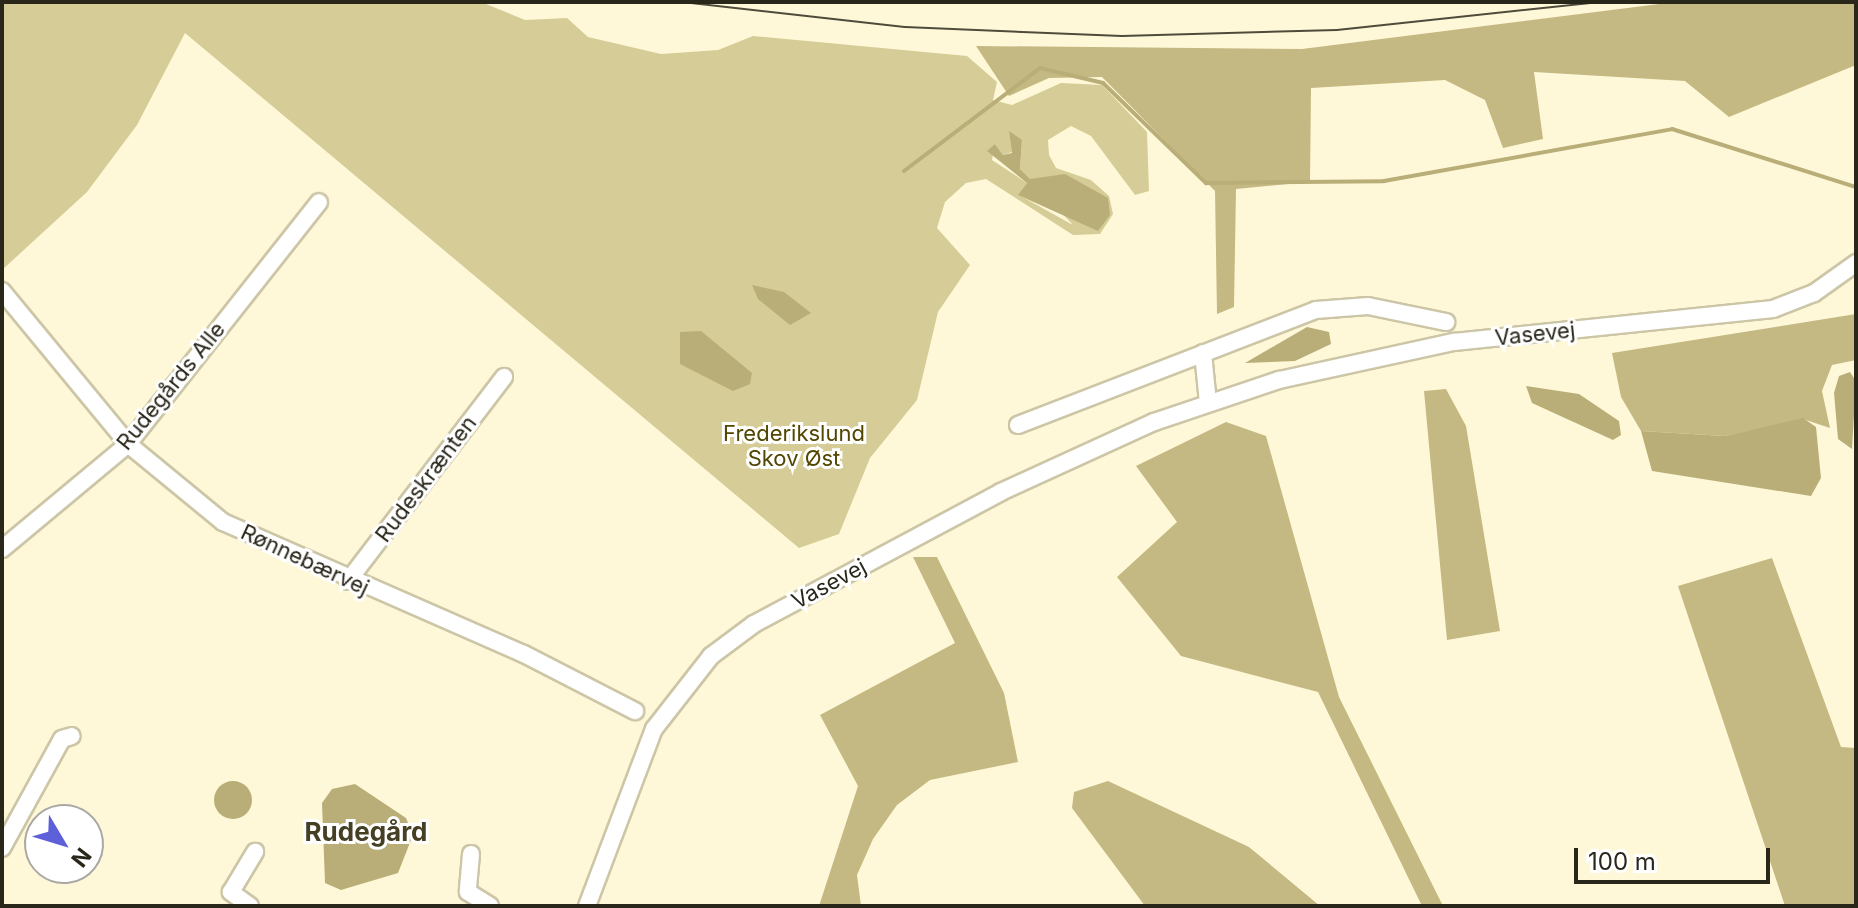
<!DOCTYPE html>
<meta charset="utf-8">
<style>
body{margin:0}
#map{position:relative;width:1858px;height:908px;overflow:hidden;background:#fff8d8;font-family:Inter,sans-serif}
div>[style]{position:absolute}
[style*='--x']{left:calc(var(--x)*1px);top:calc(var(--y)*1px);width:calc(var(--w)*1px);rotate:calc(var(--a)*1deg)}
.green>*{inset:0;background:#d6cc97}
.forest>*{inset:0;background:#c4b982}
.water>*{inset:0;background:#b9ae77}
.round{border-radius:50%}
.stream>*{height:4px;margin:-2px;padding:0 2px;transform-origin:2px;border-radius:2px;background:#b9ae77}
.roads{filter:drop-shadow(2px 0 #ccc6a7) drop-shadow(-2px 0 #ccc6a7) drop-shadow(0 2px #ccc6a7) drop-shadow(0 -2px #ccc6a7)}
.minor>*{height:16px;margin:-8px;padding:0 8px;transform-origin:8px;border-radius:8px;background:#fff}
.tram>*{height:2px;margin:-1px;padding:0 1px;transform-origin:1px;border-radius:1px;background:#4e4b3b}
span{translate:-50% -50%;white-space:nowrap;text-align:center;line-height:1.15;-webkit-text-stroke:6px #fff;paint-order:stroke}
.street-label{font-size:22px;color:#29261a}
.park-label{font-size:22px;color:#534600}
.quarter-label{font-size:26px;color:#453f24;font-weight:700}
.frame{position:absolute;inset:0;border:4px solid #29261a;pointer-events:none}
.north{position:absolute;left:24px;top:804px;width:80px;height:80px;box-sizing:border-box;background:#fff;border:2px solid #a9a8a3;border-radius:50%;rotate:128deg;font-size:22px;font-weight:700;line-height:32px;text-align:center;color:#29261a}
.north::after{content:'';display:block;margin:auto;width:28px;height:36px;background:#5d60d8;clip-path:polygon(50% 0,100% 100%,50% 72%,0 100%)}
.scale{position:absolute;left:1574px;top:848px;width:196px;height:36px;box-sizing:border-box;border:4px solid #29261a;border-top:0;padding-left:10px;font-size:24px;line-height:28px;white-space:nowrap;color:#29261a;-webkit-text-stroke:6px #fff;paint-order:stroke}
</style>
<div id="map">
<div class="green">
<div style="clip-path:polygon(evenodd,2px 2px,481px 2px,525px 20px,567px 18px,588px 37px,661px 54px,718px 50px,753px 36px,967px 56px,997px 82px,993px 100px,1012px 105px,1061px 83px,1102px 85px,1147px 132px,1149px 191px,1135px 195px,1091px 136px,1071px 126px,1048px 140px,1049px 155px,1056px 168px,1091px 180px,1109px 196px,1113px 214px,1100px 234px,1073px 235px,986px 179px,966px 183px,945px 202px,937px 228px,970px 265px,938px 312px,917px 400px,870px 458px,839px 534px,799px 548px,185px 33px,137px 125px,87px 192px,2px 270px,2px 2px,1010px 137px,1022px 140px,1020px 169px,1073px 225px,1019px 195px,1027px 183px,992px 160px,995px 144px,1003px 155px,1012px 152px,1010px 137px)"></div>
</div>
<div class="forest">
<div style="clip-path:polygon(1675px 2px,1856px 2px,1856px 65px,1729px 117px,1685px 81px,1534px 72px,1543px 139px,1503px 148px,1485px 100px,1445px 80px,1311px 88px,1310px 182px,1236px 189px,1234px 307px,1217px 314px,1215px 191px,1102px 77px,1049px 78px,1009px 96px,976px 46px,1302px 49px)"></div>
<div style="clip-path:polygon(1856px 314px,1856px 360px,1832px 365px,1822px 391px,1830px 428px,1803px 419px,1725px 436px,1641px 431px,1621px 397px,1612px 353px)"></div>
<div style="clip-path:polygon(1446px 389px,1466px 426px,1500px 631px,1447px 640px,1424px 391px)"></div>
<div style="clip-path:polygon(1226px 422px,1266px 436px,1339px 697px,1443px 906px,1422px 906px,1318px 692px,1181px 656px,1117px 577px,1177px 522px,1136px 466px)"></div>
<div style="clip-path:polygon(913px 557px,937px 557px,1004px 693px,1018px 762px,930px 780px,897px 805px,873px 839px,857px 875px,861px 906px,819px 906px,858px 786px,820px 715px,955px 643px)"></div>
<div style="clip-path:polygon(1772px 558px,1841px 747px,1856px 748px,1856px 906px,1785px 906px,1678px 586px)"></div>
<div style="clip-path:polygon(1108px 781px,1249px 847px,1320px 906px,1145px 906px,1072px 808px,1074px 792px)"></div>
</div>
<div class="water">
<div style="clip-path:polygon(1009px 131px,1022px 140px,1020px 169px,1030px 179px,1065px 174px,1108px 198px,1110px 215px,1098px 231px,1018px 195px,1027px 183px,987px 151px,995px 144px,1003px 155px,1012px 153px)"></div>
<div style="clip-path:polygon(752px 285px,784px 292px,811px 313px,790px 325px,758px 299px)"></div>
<div style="clip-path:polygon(1307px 327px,1329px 332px,1331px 344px,1295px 361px,1245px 363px)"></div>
<div style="clip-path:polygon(701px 331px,752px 373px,750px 384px,733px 391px,680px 364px,680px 332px)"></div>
<div style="clip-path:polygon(1850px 372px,1856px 381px,1852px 449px,1838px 439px,1834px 393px,1839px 376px)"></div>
<div style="clip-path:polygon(1526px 386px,1579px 394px,1619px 421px,1621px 435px,1613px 440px,1532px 403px)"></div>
<div style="clip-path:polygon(1803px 418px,1816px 427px,1821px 478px,1811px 496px,1652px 471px,1641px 431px,1725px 436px)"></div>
<div class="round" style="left:214px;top:781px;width:38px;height:38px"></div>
<div style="clip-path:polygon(355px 784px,406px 818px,413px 835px,398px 873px,341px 890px,325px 883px,322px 803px,332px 789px)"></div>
</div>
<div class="stream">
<div style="--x:904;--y:171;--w:171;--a:-37.1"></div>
<div style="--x:1040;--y:68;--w:65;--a:13.4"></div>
<div style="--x:1103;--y:83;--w:144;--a:44.2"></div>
<div style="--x:1206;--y:183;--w:178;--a:-0.6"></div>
<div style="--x:1384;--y:181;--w:293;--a:-10.2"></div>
<div style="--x:1672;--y:129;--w:193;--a:17.5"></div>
</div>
<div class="roads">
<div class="minor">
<div style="--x:2;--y:291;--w:198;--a:50.5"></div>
<div style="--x:128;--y:444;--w:123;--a:39.4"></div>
<div style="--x:223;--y:522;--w:329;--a:23.7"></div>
<div style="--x:524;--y:654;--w:125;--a:27.2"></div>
<div style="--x:1203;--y:353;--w:50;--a:84.3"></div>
<div style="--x:1018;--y:425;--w:319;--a:-21.1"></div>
<div style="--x:1316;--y:310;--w:52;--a:-4.4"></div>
<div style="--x:1368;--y:306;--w:80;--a:11.6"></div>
<div style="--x:2;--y:549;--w:164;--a:-39.8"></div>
<div style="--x:128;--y:444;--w:308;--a:-51.7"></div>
<div style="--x:348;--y:581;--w:257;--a:-52.6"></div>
<div style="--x:2;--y:848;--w:124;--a:-61.2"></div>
<div style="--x:62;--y:739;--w:10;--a:-17"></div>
<div style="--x:471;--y:854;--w:38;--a:95"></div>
<div style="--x:468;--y:892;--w:26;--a:32"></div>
<div style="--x:250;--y:906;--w:24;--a:-144"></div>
<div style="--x:231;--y:892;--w:47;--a:-59"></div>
<div style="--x:587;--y:906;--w:189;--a:-69.3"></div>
<div style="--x:654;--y:729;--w:93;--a:-52"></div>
<div style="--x:711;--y:656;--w:54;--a:-36.7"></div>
<div style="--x:754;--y:624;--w:280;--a:-28.1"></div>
<div style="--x:1001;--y:492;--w:168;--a:-24.6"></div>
<div style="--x:1154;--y:422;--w:132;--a:-18.6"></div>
<div style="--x:1279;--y:380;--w:179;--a:-12.3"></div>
<div style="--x:1454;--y:342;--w:321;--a:-5.9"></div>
<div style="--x:1773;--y:309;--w:44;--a:-21.3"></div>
<div style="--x:1814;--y:293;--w:52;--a:-35.5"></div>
</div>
</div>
<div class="tram">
<div style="--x:682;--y:2;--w:224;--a:6.4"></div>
<div style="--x:905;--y:27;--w:217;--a:2.4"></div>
<div style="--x:1122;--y:36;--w:215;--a:-1.6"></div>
<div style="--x:1337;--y:30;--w:262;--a:-6.1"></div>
</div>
<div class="street-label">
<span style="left:1535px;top:334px;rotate:-6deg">Vasevej</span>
<span style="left:171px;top:386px;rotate:-51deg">Rudegårds Alle</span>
<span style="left:426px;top:479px;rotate:-53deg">Rudeskrænten</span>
<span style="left:305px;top:560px;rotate:25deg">Rønnebærvej</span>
<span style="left:829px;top:584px;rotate:-28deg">Vasevej</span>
</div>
<div class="park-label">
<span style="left:794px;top:446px">Frederikslund<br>Skov Øst</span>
</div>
<div class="quarter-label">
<span style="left:366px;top:832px">Rudegård</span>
</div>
<div class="frame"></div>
<div class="north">N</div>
<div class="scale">100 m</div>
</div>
